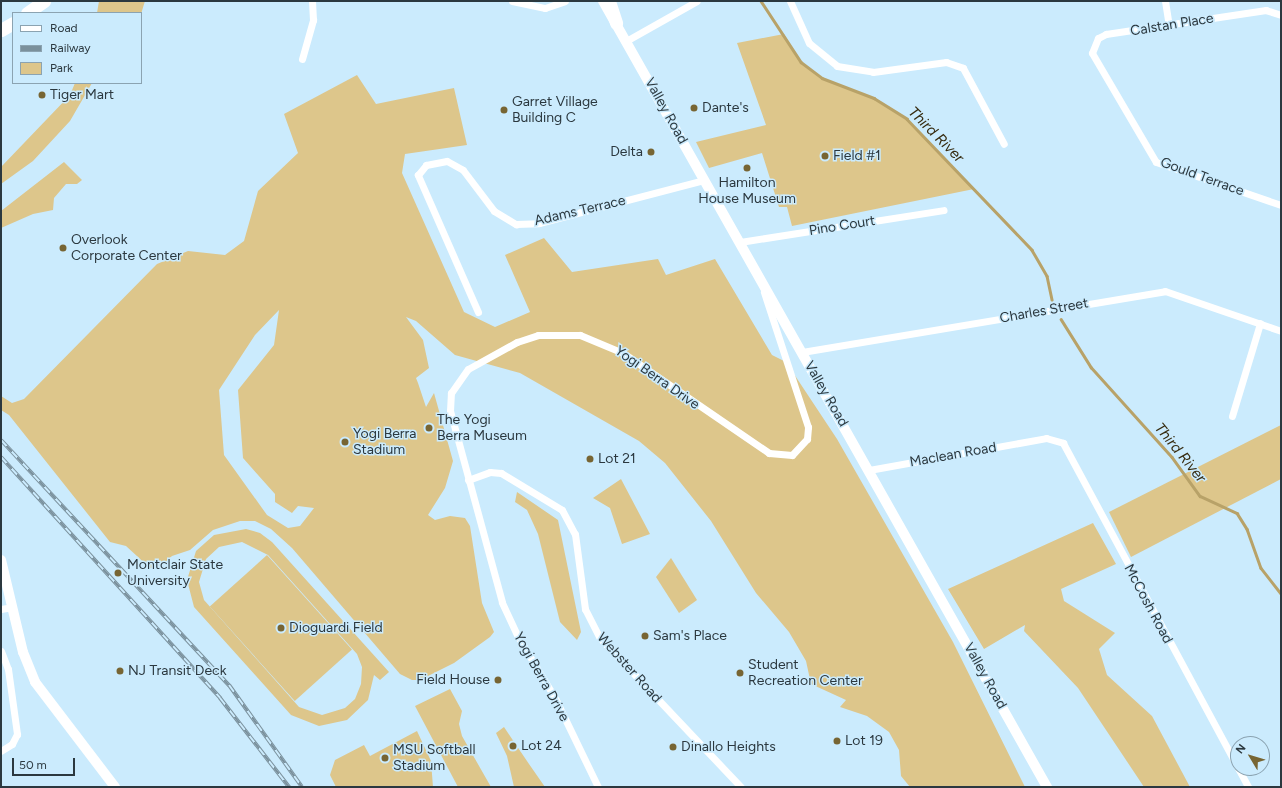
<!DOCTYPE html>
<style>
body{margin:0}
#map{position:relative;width:1282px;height:788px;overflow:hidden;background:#cbebfd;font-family:Figtree,sans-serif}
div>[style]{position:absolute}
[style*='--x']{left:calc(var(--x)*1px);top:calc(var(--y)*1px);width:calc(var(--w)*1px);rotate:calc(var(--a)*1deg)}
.green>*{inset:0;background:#ddc68b;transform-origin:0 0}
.stream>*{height:2.5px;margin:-1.25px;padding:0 1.25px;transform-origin:1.25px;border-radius:1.25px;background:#b8a268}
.street>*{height:7px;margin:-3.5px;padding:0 3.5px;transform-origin:3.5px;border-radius:3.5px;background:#fff}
.secondary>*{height:10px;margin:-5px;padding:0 5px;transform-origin:5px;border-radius:5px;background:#fff}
.highway>*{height:13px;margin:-6.5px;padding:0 6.5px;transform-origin:6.5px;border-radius:6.5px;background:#fff}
.rail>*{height:4px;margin-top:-2px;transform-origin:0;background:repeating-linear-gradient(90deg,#cbebfd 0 8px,#7a909c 0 16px);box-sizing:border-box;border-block:1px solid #7a909c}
.dots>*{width:11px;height:11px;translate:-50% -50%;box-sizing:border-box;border:2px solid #cbebfd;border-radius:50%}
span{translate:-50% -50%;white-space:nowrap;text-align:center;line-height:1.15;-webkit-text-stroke:3px #cbebfd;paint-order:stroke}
.street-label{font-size:14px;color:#2b383f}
.poi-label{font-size:14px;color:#2b383f}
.left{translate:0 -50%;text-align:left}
.right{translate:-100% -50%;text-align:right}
.water-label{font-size:15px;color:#362b10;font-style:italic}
.frame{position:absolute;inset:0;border:2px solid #2b383f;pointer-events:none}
.legend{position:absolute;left:12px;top:12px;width:130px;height:72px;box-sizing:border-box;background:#cbebfd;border:1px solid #8ba3b1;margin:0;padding:5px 7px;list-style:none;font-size:12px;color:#2b383f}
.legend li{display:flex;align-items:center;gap:8px;height:20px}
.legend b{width:20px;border:1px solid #8ba3b1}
.north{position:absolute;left:1230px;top:736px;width:40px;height:40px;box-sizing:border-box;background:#cbebfd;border:1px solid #8ba3b1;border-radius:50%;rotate:308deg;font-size:11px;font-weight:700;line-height:16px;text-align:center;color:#2b383f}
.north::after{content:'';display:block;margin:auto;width:14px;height:18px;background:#776533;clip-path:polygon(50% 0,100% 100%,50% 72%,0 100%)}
.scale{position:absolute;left:12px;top:758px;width:63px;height:18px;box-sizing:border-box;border:2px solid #2b383f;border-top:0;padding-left:5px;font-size:12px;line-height:14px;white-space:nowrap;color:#2b383f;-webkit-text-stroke:3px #cbebfd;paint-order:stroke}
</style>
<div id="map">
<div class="green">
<div style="clip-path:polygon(99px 1px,145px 1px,141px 14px,97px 13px)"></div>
<div style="clip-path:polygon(784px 34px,801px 62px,822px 78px,874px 98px,907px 119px,974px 189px,792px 226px,787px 207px,779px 207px,762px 153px,709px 168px,696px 142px,766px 125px,737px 43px)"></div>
<div style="clip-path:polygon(evenodd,357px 75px,376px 104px,454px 88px,467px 145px,405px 154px,402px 173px,464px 312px,495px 327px,530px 312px,505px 255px,544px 238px,572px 272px,658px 259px,666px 275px,715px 259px,772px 355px,786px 362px,837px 439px,953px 642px,1025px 787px,910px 787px,901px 776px,899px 750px,889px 732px,867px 716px,840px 707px,846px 700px,811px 684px,806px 661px,789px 632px,756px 593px,711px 521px,665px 463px,639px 441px,520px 373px,455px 355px,416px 321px,406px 317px,423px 340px,429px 368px,416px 378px,418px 383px,426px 407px,434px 393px,453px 461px,445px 488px,428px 515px,435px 520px,450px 516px,465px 518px,470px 526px,482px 603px,494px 632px,490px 637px,454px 663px,420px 680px,412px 680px,400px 674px,292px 548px,271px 529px,255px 521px,240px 521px,213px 530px,190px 550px,172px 556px,160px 567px,150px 568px,126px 546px,110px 542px,9px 415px,1px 410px,1px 396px,12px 403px,24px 399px,157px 264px,188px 251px,225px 255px,244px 241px,258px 191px,298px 153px,284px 114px,357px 75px,279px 310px,274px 345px,238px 390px,243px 458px,275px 494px,275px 502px,292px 513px,298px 506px,314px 508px,300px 526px,288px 528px,267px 515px,224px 455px,219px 390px,255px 335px,279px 310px)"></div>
<div style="clip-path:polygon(75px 83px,92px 83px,70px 121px,33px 161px,1px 184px,1px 167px,70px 95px)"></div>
<div style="clip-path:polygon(64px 162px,82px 180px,77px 184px,66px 184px,54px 198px,53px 210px,33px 214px,1px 228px,1px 211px)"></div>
<div style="clip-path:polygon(1281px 425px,1281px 479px,1131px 557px,1109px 512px)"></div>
<div style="clip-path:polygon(621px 479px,650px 534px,622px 544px,610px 508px,593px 498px)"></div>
<div style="clip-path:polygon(517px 492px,558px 520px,581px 632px,577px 640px,560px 622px,538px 534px,527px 510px,515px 502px)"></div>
<div style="clip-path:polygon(1093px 523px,1116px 564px,1061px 589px,1064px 601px,1115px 633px,1099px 649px,1107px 675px,1152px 716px,1190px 787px,1144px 787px,1078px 688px,1024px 631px,1025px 625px,984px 649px,948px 589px)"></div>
<div style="clip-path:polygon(evenodd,246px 529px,260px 533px,272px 542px,389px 672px,380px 680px,374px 675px,368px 700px,347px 720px,319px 726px,291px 715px,194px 607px,187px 580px,196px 551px,214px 535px,246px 529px,242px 542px,268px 555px,357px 654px,362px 667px,361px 684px,355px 699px,345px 708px,322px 715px,299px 707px,204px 600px,199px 582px,206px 559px,219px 547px,242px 542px)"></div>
<div style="left:267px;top:555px;width:127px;height:77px;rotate:48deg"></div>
<div style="clip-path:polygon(671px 558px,697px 600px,679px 613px,656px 577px)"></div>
<div style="clip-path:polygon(450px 689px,462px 711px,459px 724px,462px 736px,491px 787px,458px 787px,415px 706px)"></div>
<div style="clip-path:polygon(504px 727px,529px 764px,545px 787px,514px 787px,507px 756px,496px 733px)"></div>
<div style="clip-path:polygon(417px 731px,431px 761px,433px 787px,336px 787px,330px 775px,335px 760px,364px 745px,370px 756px)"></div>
</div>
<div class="stream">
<div style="--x:761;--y:1;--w:73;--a:56.7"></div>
<div style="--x:801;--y:62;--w:26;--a:37"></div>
<div style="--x:822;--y:78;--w:56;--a:21"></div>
<div style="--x:874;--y:98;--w:39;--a:32"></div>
<div style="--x:907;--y:119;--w:181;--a:46.3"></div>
<div style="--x:1032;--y:250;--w:30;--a:60"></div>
<div style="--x:1047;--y:276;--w:24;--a:78"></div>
<div style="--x:1061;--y:319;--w:57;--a:58"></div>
<div style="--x:1091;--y:367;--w:121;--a:48"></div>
<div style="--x:1172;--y:457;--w:48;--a:54.3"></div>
<div style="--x:1200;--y:496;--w:41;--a:24.7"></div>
<div style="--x:1237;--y:513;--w:19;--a:58"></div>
<div style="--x:1247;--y:529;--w:41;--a:70.3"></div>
<div style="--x:1261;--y:568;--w:33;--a:52"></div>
</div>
<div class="street">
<div style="--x:512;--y:1;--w:34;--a:12"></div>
<div style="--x:545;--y:8;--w:21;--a:-19"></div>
<div style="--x:790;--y:1;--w:46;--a:65.7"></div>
<div style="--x:809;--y:43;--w:36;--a:39"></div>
<div style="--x:837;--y:66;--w:36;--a:9"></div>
<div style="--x:873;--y:72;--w:74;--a:-7.8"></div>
<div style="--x:946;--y:62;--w:18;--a:19"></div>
<div style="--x:963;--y:68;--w:86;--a:61.7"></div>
<div style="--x:1165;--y:1;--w:25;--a:81"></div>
<div style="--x:1281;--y:15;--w:16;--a:-162"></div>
<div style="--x:1266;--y:10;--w:162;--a:171.5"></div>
<div style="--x:1106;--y:34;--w:9;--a:153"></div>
<div style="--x:1098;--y:38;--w:16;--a:112"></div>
<div style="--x:1092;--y:53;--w:126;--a:59.6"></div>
<div style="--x:1156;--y:162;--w:132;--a:19"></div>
<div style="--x:626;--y:41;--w:81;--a:-29.4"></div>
<div style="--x:302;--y:59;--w:41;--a:-74.2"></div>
<div style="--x:313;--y:20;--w:19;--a:-93"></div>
<div style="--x:740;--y:242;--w:206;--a:-8.9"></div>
<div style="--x:478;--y:312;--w:150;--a:-113.7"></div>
<div style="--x:418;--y:175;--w:13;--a:-51"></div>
<div style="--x:426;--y:165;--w:21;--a:-11"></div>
<div style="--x:447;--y:161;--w:18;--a:29"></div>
<div style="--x:463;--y:170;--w:51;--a:52.9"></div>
<div style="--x:494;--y:211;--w:26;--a:31"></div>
<div style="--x:516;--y:224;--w:23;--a:-2"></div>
<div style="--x:539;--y:223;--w:171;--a:-14.6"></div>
<div style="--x:802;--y:352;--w:368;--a:-9.5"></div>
<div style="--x:1165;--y:291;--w:123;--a:19"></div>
<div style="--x:1232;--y:416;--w:97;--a:-73.2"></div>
<div style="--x:869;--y:470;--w:180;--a:-10.2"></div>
<div style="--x:1046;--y:438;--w:18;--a:16"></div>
<div style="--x:1063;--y:443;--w:391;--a:61.7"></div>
<div style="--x:468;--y:480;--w:23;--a:-20"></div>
<div style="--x:490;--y:472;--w:11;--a:5"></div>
<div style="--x:501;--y:473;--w:71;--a:31.2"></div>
<div style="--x:562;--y:510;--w:27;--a:62"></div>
<div style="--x:575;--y:534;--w:76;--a:82.4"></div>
<div style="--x:585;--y:609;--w:33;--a:63"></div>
<div style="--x:600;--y:638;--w:205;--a:46.6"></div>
<div style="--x:1;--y:609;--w:11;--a:-10"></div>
<div style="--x:1;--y:651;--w:19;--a:69"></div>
<div style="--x:8;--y:669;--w:66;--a:82.1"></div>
<div style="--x:17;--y:734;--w:11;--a:117"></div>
<div style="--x:12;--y:744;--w:13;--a:148"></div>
<div style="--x:598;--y:787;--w:99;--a:-115.8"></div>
<div style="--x:555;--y:698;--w:71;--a:-121.2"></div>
<div style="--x:518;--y:637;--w:38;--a:-115"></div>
<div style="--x:502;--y:602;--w:198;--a:-105.2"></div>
<div style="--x:450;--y:411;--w:18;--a:-87"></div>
<div style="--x:451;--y:393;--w:29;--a:-55"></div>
<div style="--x:468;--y:369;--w:56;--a:-28.9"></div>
<div style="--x:517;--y:342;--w:22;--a:-18"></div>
<div style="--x:538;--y:335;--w:42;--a:0"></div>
<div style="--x:580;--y:335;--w:47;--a:22.7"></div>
<div style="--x:623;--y:353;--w:177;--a:34.4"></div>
<div style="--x:769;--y:453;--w:23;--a:5"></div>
<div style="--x:792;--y:455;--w:22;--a:-47"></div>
<div style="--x:807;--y:439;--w:12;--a:-85"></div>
<div style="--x:808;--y:427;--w:142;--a:-108.1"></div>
</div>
<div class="secondary">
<div style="--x:603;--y:1;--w:903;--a:60.54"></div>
<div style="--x:1;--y:560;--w:95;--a:76.6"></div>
<div style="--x:23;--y:652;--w:32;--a:68"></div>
<div style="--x:35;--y:682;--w:132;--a:52.7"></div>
</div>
<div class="highway">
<div style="--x:609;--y:1;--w:23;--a:72"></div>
<div style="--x:27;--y:13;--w:21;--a:-35"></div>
<div style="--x:1;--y:30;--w:14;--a:-30"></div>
</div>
<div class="rail">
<div style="--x:1;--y:440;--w:335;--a:47.1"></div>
<div style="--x:229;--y:685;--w:125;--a:54.4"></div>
<div style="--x:1;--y:457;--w:326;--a:47.7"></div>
<div style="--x:220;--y:698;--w:113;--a:52.2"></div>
</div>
<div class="dots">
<div style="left:42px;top:95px;background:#776533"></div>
<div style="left:694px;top:108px;background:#776533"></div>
<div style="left:504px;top:110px;background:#776533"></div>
<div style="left:651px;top:152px;background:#776533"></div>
<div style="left:825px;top:156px;background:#776533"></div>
<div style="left:747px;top:168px;background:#776533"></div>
<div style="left:63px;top:248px;background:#776533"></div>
<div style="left:429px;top:428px;background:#776533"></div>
<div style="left:345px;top:442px;background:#776533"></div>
<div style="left:590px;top:459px;background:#776533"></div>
<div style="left:118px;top:573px;background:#776533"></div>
<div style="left:281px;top:628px;background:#776533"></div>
<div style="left:645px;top:636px;background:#776533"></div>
<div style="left:120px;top:671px;background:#776533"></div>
<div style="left:740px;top:673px;background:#776533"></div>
<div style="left:498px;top:680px;background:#776533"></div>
<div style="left:837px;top:741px;background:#776533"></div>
<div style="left:513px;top:746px;background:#776533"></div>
<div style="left:673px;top:747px;background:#776533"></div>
<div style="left:385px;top:758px;background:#776533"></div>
</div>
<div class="street-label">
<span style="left:1172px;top:25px;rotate:-9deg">Calstan Place</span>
<span style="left:666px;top:111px;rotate:61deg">Valley Road</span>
<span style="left:1202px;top:177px;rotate:20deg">Gould Terrace</span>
<span style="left:580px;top:211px;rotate:-13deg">Adams Terrace</span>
<span style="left:842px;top:226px;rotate:-9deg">Pino Court</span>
<span style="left:1044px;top:311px;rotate:-10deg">Charles Street</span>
<span style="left:657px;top:378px;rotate:35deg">Yogi Berra Drive</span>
<span style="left:826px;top:394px;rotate:60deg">Valley Road</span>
<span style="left:953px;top:455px;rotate:-10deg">Maclean Road</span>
<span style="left:1148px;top:604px;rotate:62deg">McCosh Road</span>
<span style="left:629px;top:668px;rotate:48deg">Webster Road</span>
<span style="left:985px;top:676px;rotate:61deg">Valley Road</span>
<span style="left:541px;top:677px;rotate:61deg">Yogi Berra Drive</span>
</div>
<div class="poi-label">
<span class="left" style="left:50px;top:95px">Tiger Mart</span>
<span class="left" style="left:512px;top:110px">Garret Village<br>Building C</span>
<span class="left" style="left:702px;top:108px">Dante's</span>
<span class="right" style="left:643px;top:152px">Delta</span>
<span class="left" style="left:833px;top:156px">Field #1</span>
<span style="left:747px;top:191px">Hamilton<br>House Museum</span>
<span class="left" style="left:71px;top:248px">Overlook<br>Corporate Center</span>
<span class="left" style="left:437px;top:428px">The Yogi<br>Berra Museum</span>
<span class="left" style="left:353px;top:442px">Yogi Berra<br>Stadium</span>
<span class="left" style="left:598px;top:459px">Lot 21</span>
<span class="left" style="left:127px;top:573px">Montclair State<br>University</span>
<span class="left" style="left:289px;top:628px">Dioguardi Field</span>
<span class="left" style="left:653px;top:636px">Sam's Place</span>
<span class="left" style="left:748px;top:673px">Student<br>Recreation Center</span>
<span class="left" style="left:128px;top:671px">NJ Transit Deck</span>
<span class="right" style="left:490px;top:680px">Field House</span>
<span class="left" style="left:845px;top:741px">Lot 19</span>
<span class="left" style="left:521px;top:746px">Lot 24</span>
<span class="left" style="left:681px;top:747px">Dinallo Heights</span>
<span class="left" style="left:393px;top:758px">MSU Softball<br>Stadium</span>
</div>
<div class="water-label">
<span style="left:936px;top:135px;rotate:45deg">Third River</span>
<span style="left:1180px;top:453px;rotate:51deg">Third River</span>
</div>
<div class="frame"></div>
<ul class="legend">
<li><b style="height:5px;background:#fff"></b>Road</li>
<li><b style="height:5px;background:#7a909c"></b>Railway</li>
<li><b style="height:11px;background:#ddc68b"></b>Park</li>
</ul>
<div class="north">N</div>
<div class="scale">50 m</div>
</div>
